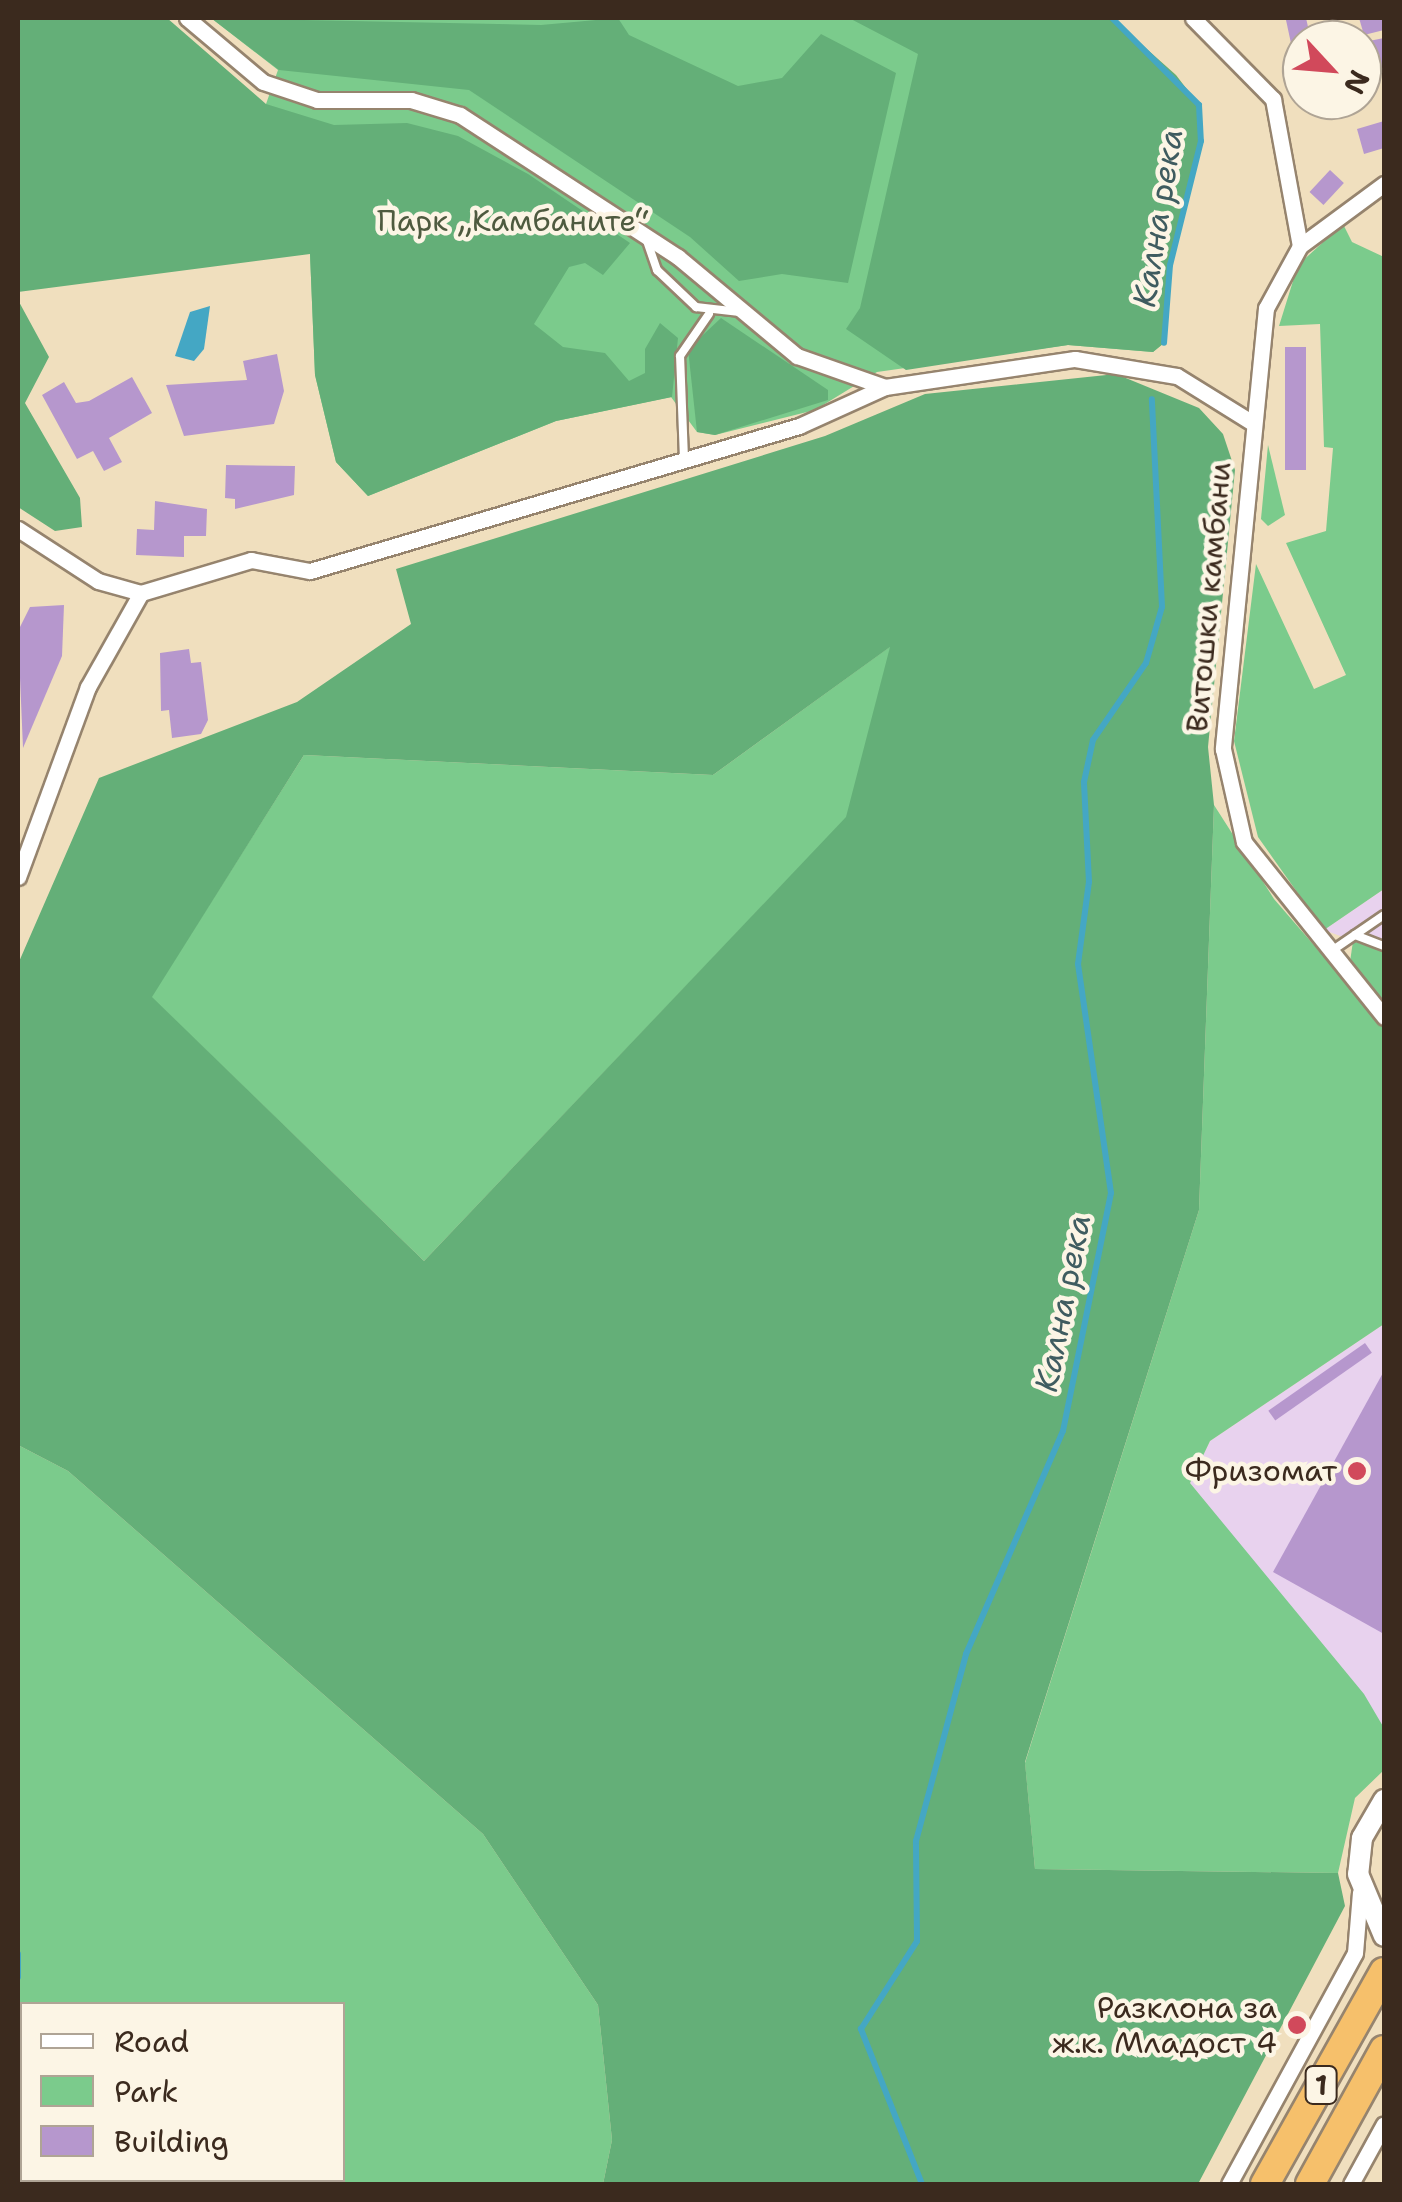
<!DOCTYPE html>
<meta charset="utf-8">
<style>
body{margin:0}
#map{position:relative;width:1402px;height:2202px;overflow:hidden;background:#f0dfbe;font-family:"Shantell Sans",sans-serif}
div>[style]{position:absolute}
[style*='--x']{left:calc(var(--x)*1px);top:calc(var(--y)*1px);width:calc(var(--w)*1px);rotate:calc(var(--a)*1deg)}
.built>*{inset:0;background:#e8d2ee}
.green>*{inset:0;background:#7bcb8c}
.forest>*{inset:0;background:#64af78}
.water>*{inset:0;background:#44a7c4}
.stream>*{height:6px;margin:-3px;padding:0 3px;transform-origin:3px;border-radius:3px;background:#44a7c4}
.building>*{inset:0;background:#b697cd;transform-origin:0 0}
.roads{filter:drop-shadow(2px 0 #96846e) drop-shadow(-2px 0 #96846e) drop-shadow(0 2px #96846e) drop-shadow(0 -2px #96846e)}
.service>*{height:8px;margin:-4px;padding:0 4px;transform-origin:4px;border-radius:4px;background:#fff}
.minor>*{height:15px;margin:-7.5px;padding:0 7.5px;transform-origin:7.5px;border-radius:7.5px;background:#fff}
.tertiary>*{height:20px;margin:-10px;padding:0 10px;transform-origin:10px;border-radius:10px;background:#fff}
.trunk>*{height:28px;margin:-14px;padding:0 14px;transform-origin:14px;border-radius:14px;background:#f6c06b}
.dots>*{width:28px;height:28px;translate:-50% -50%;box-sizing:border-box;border:5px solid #fcf5e5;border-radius:50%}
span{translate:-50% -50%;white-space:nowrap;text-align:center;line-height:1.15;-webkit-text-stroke:9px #fcf5e5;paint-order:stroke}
.shield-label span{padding:2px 8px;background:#fcf5e5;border:2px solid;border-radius:8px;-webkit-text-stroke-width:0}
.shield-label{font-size:28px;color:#3b2a1e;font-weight:700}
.park-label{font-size:30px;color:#4e5a3f}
.street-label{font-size:30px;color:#3b2a1e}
.poi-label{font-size:30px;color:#3b2a1e}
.right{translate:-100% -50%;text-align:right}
.water-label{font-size:32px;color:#3f5c60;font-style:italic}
.frame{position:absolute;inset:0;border:20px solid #3b2a1e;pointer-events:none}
.legend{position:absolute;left:20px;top:2002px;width:325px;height:180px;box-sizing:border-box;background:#fcf5e5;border:2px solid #afa495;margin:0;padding:12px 18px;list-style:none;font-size:30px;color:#3b2a1e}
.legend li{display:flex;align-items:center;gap:20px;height:50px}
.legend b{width:50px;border:2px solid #afa495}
.north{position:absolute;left:1282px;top:20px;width:100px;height:100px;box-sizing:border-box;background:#fcf5e5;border:2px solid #afa495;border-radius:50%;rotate:116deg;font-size:28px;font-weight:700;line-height:40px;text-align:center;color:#3b2a1e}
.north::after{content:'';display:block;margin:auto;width:35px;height:45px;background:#d1495b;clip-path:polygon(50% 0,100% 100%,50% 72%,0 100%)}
</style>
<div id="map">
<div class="built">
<div style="clip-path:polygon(1384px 889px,1384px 952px,1324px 930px)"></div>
<div style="clip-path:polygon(1384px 1324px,1384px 1728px,1190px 1483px,1210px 1441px)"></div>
</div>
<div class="green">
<div style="clip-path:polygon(211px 18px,1112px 18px,1199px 105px,1201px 141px,1170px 265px,1164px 343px,1153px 352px,1068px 345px,877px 372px,815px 410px,715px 435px,697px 432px,671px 397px,556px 421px,368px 496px,336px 462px,315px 375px,310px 254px,266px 104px,278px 70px)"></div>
<div style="clip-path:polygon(1343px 224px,1352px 242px,1384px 257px,1384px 889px,1324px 930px,1258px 837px,1234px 741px,1256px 564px,1314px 689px,1346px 675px,1286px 543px,1326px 531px,1333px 448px,1324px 447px,1320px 324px,1279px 326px,1298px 265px)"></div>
<div style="clip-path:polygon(1268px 445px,1285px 515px,1268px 526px,1261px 519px)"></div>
<div style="clip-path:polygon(891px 646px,847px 817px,424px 1261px,151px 997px,304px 755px,713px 775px)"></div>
<div style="clip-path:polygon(1214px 805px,1274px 899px,1384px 1026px,1384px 1324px,1210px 1441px,1190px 1483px,1364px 1694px,1384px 1728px,1384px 1770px,1355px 1798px,1338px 1873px,1035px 1869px,1025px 1763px,1199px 1210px)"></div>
<div style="clip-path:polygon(1353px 941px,1384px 952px,1384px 1002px,1350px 962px)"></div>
<div style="clip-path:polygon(18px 1445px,68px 1471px,483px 1834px,598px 2005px,612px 2140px,603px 2184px,91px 2180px,342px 2180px,342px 2004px,22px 2004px,18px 2159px)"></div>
</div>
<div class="forest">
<div style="clip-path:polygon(18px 18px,167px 18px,266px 104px,334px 125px,407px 123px,458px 136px,528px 174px,630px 243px,603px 275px,585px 263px,569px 267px,534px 324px,563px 347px,605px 353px,629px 381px,645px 373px,645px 349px,660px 323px,678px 338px,672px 397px,556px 421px,368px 496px,336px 462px,315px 375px,310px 254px,18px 292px)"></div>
<div style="clip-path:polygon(211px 18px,541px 25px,618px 18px,629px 35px,738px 86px,782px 78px,821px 34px,896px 73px,848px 283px,782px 274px,739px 281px,690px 237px,469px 90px,279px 70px)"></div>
<div style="clip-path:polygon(849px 18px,1112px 18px,1176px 75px,1199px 105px,1201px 141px,1170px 265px,1164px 343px,1153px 352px,1068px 345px,906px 370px,846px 329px,860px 308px,918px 54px)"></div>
<div style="clip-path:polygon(18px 300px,49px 357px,25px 403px,80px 498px,82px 527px,55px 531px,18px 507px)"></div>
<div style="clip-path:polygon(721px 318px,828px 390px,828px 400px,715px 435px,697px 432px,688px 349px)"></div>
<div style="clip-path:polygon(evenodd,1116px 374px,1199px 408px,1223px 434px,1235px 470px,1208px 747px,1214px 805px,1199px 1210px,1025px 1762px,1035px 1869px,1338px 1873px,1345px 1906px,1198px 2184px,603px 2184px,612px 2140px,598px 2005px,483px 1834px,68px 1471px,18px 1445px,18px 964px,99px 778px,297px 702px,411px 624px,396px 569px,825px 436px,925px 394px,1116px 374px,890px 647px,846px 817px,424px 1261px,152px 997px,304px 755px,713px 775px,890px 647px)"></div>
<div style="clip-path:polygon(18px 2159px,22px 2180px,108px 2184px,18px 2184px)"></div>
</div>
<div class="water">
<div style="clip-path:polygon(210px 306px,204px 349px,194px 361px,175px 356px,190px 312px)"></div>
</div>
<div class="stream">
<div style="--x:1112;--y:18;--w:123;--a:45"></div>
<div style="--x:1199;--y:105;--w:36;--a:87"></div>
<div style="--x:1201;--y:141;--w:128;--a:104"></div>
<div style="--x:1170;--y:265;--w:78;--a:94.4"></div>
<div style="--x:18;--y:1954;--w:23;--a:90"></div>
<div style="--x:922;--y:2184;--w:167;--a:-111.5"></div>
<div style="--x:861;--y:2029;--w:104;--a:-57.5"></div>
<div style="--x:917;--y:1941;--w:100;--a:-90.6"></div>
<div style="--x:916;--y:1841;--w:194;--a:-75"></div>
<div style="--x:966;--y:1654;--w:243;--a:-66.5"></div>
<div style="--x:1063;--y:1431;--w:243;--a:-78.6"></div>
<div style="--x:1111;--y:1193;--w:231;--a:-98.2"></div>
<div style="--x:1078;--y:964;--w:83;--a:-82.4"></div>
<div style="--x:1089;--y:882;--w:100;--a:-92.9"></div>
<div style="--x:1084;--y:782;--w:43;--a:-77.9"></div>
<div style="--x:1093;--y:740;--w:93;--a:-55.5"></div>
<div style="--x:1146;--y:663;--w:58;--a:-74.1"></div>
<div style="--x:1162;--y:607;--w:208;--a:-92.8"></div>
</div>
<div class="building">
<div style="clip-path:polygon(1306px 18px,1311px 40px,1292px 48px,1286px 20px)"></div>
<div style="clip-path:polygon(1359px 18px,1384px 18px,1384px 30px,1364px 35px)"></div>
<div style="clip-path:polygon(1384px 38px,1384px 66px,1379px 68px,1369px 41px)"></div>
<div style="clip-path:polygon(1384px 121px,1384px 148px,1364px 154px,1357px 129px)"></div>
<div style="left:1330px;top:170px;width:19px;height:30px;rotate:43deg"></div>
<div style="left:1285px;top:347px;width:21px;height:123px"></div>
<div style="clip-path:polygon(277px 354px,284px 391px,274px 424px,184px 436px,166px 385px,247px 380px,243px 361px)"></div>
<div style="clip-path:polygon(132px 377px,152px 413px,109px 438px,122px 462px,104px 471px,93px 451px,77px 459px,42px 395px,64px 382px,76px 403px,89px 401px)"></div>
<div style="clip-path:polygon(226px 465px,295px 466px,294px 495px,235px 509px,235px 499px,225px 498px)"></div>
<div style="clip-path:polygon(155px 501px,207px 509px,206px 536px,184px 536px,184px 557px,136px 555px,137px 529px,154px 530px)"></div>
<div style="clip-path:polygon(64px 605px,62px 656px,23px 748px,18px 631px,30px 607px)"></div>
<div style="clip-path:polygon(189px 649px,191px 663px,201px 662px,208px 720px,201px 734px,172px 738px,169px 710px,161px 711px,160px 653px)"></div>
<div style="left:1365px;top:1343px;width:12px;height:118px;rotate:55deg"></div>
<div style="clip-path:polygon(1384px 1371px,1384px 1634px,1273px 1572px)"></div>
</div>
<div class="roads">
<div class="service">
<div style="--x:647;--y:241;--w:31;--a:71"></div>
<div style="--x:657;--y:270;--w:54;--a:43.5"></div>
<div style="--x:696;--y:307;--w:44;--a:6.5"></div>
<div style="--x:684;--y:459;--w:103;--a:-92.2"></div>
<div style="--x:680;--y:356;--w:51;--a:-55.4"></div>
<div style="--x:1355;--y:935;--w:31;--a:21"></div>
<div style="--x:1330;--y:952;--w:65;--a:-34.4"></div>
</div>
<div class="minor">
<div style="--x:187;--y:18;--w:99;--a:40.1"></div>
<div style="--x:263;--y:82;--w:57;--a:18.4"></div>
<div style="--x:317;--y:100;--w:94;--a:0"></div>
<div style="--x:411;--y:100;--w:51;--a:17"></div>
<div style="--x:460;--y:115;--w:260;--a:33.1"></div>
<div style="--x:678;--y:257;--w:155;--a:39.8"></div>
<div style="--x:797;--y:356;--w:93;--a:19.4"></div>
<div style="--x:1193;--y:18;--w:114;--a:45.4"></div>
<div style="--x:1273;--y:99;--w:149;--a:79.6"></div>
<div style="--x:1384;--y:184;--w:104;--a:143.6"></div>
<div style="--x:1300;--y:246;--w:71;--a:118.7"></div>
<div style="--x:1266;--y:308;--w:443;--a:95.6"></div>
<div style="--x:1223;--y:749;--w:95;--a:77.3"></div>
<div style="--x:1244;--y:842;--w:224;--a:51.3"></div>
<div style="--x:18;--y:529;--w:95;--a:33"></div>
<div style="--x:98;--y:581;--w:45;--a:15.6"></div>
<div style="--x:141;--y:593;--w:115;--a:-16.7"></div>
<div style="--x:251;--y:560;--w:60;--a:10.6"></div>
<div style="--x:310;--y:571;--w:510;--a:-16.52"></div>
<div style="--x:799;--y:426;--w:94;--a:-24.4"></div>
<div style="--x:885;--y:387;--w:192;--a:-8.4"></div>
<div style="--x:1075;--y:359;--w:103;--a:9.5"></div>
<div style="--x:1177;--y:376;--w:87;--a:31.9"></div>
<div style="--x:18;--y:877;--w:202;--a:-69.8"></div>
<div style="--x:88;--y:687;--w:108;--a:-60.6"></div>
<div style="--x:1229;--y:2184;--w:263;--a:-61.4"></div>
<div style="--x:1355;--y:1953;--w:61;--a:-85.3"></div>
<div style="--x:1351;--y:2184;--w:68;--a:-61.2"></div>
</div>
<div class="tertiary">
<div style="--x:1384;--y:1800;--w:44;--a:120.1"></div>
<div style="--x:1362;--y:1838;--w:36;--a:96"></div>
<div style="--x:1358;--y:1874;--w:67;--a:67.2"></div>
</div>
<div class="trunk">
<div style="--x:1265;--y:2184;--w:243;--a:-60.7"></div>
<div style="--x:1310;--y:2184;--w:153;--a:-61.1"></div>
</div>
</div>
<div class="dots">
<div style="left:1357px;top:1471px;background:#d1495b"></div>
<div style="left:1297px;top:2025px;background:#d1495b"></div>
</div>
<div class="shield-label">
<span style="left:1321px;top:2085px">1</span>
</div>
<div class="park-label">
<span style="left:513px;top:221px">Парк „Камбаните“</span>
</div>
<div class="street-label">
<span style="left:1209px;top:597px;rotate:-85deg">Витошки камбани</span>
</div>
<div class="poi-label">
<span class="right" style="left:1337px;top:1471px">Фризомат</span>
<span class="right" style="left:1277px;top:2025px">Разклона за<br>ж.к. Младост 4</span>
</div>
<div class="water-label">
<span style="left:1158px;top:218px;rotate:-81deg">Кална река</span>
<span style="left:1063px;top:1303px;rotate:-79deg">Кална река</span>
</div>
<div class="frame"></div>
<ul class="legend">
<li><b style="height:12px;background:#fff"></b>Road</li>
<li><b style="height:28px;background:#7bcb8c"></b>Park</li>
<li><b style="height:28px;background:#b697cd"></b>Building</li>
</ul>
<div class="north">N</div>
</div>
